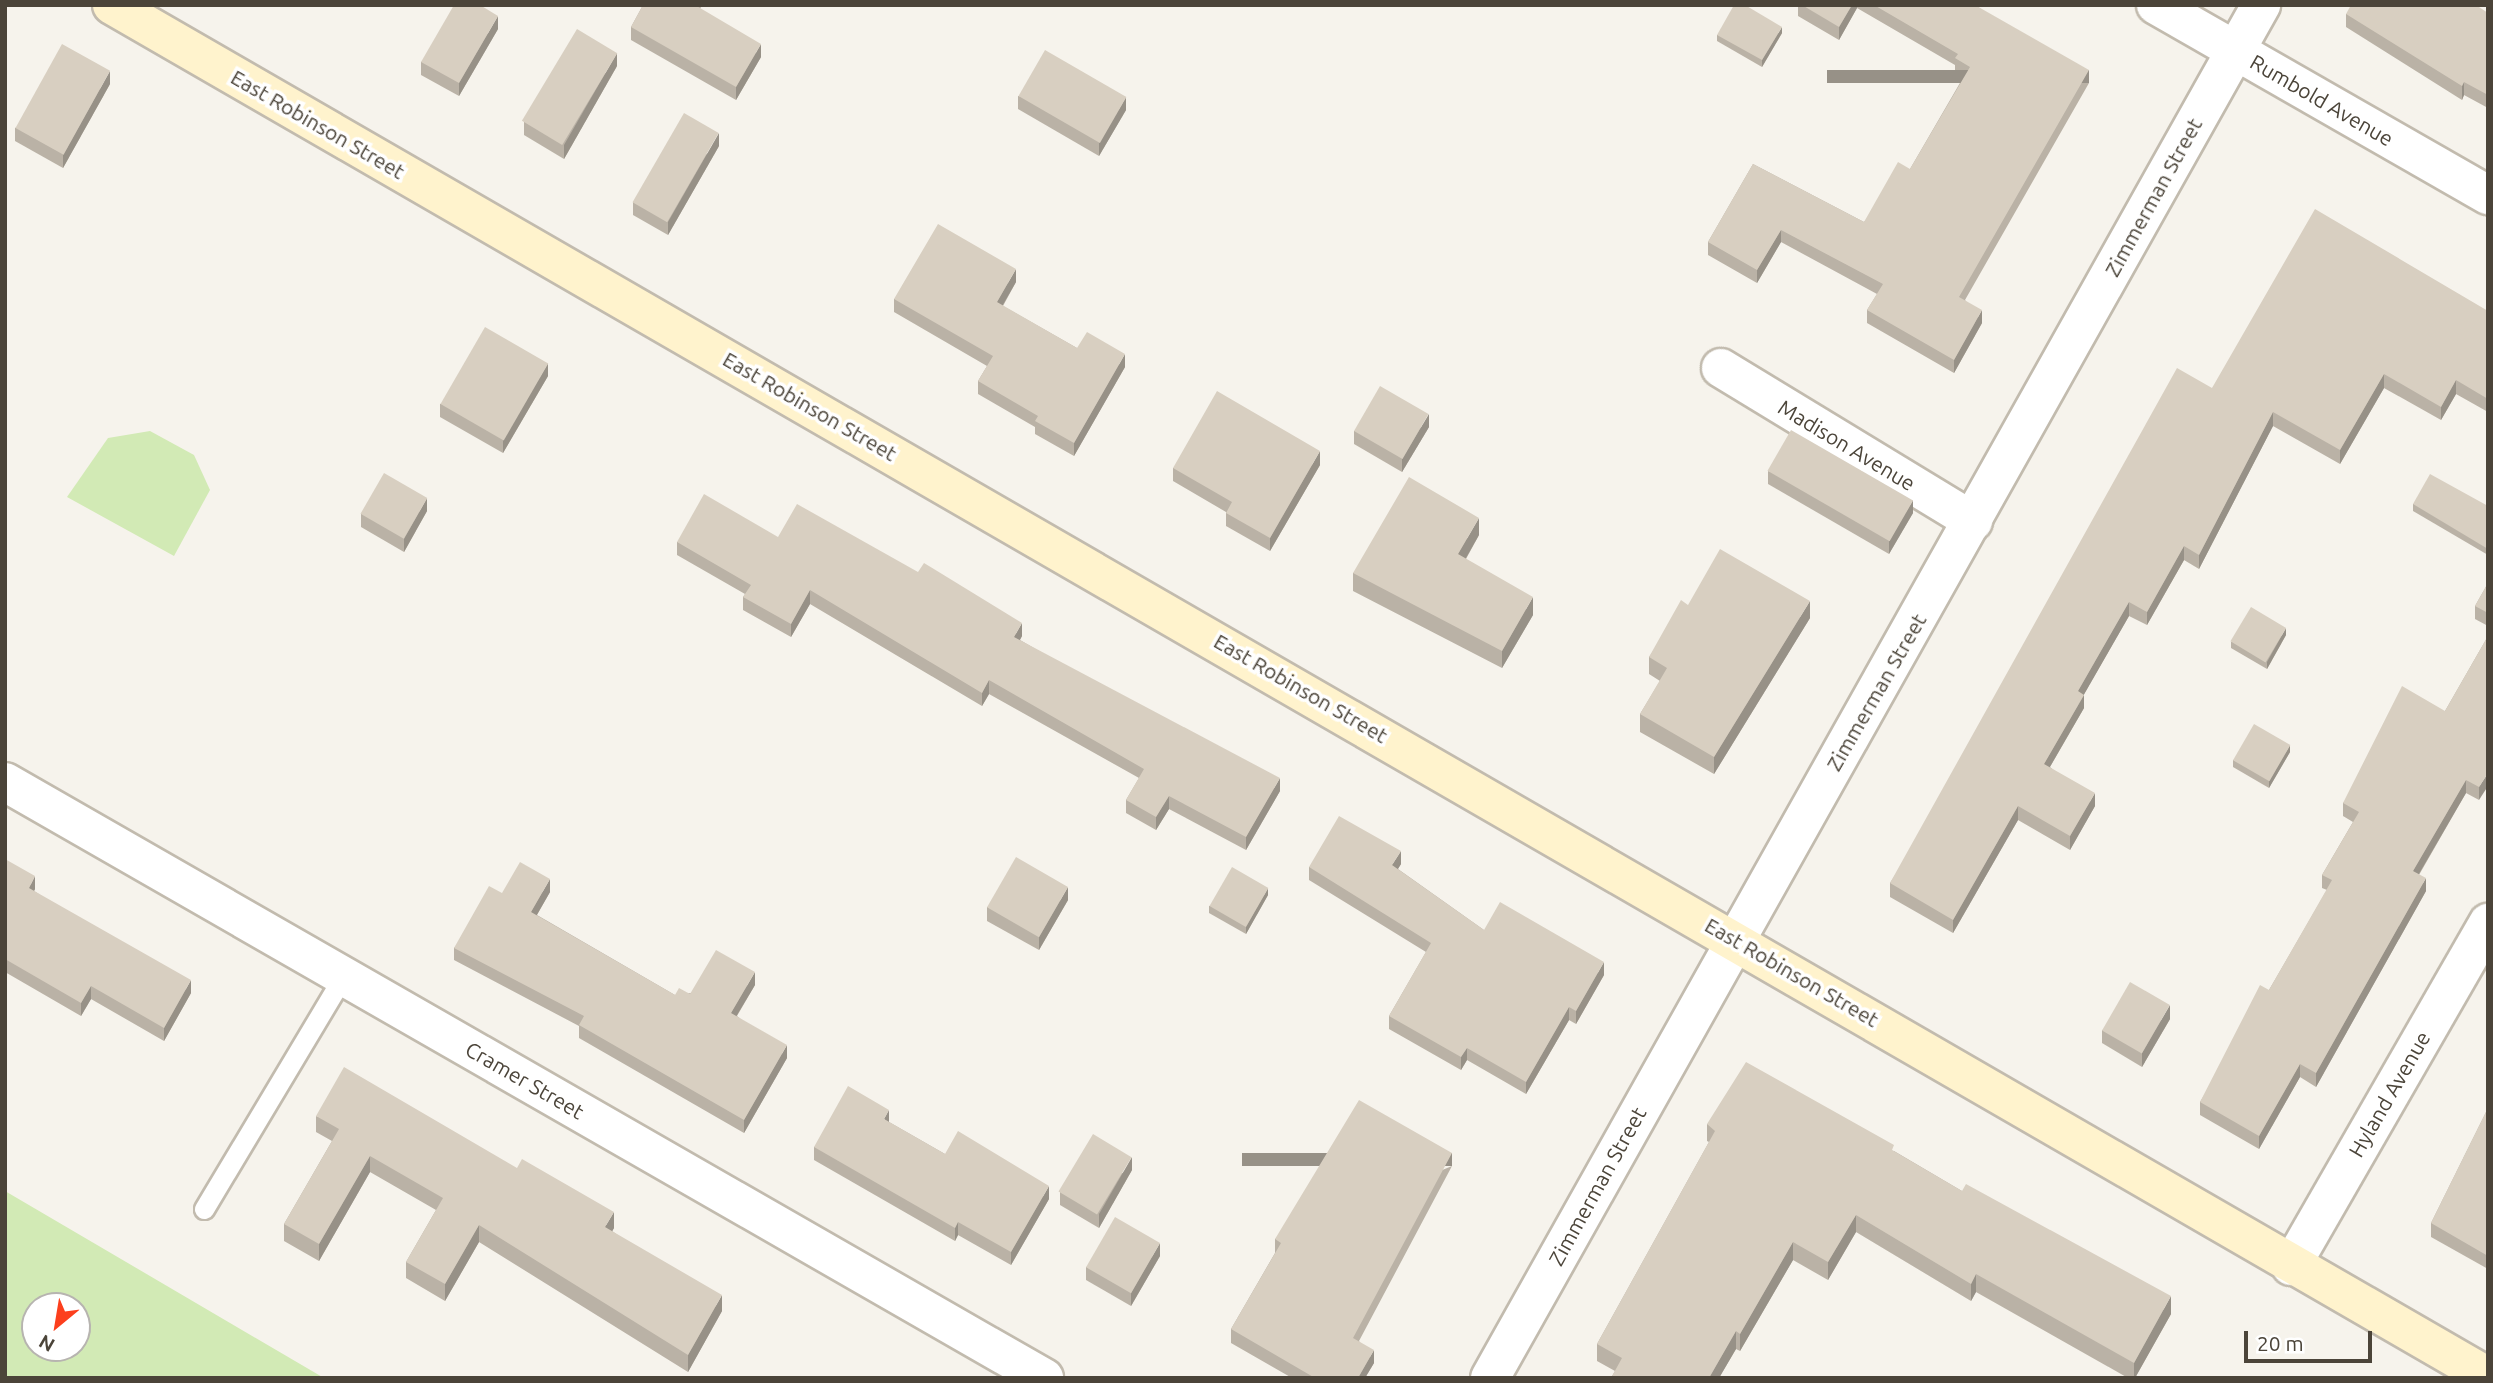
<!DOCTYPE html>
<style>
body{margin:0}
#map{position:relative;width:2493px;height:1383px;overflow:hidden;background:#f6f3ec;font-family:Ubuntu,sans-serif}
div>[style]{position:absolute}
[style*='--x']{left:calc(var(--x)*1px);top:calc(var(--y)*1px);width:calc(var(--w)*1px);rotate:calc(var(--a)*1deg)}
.green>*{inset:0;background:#d2eab5}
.roads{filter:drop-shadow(2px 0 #c2bbae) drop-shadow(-2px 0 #c2bbae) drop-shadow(0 2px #c2bbae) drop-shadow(0 -2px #c2bbae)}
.lane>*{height:19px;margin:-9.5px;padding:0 9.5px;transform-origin:9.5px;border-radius:9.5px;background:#fff}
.street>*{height:38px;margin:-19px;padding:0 19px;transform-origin:19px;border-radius:19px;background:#fff}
.secondary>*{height:38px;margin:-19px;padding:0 19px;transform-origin:19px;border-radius:19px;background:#fff3cd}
.wall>*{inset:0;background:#bab2a6}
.shaded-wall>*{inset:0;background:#979187;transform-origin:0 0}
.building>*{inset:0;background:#d8cfc1;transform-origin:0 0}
span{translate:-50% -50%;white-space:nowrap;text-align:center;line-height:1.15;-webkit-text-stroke:7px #fff;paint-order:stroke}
.street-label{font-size:21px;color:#4b4439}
.frame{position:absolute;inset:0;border:7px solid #4b4439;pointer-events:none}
.north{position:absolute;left:21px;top:1292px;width:70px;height:70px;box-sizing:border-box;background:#fff;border:2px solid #b7b4b0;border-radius:50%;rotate:210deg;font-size:19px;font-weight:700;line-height:28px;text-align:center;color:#4b4439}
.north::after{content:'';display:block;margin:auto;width:24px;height:32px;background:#fc3f1d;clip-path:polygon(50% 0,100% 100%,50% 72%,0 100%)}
.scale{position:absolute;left:2244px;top:1331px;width:128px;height:32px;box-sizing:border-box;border:4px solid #4b4439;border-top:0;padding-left:9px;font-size:21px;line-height:24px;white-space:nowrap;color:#4b4439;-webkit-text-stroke:5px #fff;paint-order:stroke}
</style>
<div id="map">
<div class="green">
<div style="clip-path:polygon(150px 431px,194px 455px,210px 490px,174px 556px,67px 497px,108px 438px)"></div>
<div style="clip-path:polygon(evenodd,5px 1191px,324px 1378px,5px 1378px,5px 1191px,35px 1306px,77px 1306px,77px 1348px,35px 1348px,35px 1306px)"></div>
</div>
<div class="roads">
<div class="lane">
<div style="--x:204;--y:1209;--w:273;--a:-59.1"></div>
</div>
<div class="street">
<div style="--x:2156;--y:5;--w:383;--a:29.8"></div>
<div style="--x:1721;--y:368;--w:295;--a:31.3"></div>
<div style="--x:5;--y:782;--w:1198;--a:29.84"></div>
<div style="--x:2291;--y:1266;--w:396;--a:-60.1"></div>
<div style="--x:1490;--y:1378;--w:1575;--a:-60.68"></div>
</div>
<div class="secondary">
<div style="--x:112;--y:5;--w:2744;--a:30"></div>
</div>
</div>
<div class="wall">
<div style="clip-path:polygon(643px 5px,702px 5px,700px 9px,761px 57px,736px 100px,631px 40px,631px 27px)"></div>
<div style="clip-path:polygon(1798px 5px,1975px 5px,2089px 83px,1965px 300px,1982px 323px,1954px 373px,1867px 323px,1867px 310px,1877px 294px,1781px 242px,1757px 283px,1708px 255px,1708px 242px,1753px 164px,1864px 222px,1910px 169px,1964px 76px,1955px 71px,1955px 65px,1857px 8px,1839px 40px,1798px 16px)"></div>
<div style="clip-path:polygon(2488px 13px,2488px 108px,2464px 95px,2462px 100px,2346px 27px,2346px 14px)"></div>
<div style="clip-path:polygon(498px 29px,459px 96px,421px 75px,421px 62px)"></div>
<div style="clip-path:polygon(1782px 33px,1762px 67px,1717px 41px,1717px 35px)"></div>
<div style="clip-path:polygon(617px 66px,564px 159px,524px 135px,524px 122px)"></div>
<div style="clip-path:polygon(110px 84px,63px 168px,15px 141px,15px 128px)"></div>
<div style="clip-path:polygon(1018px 96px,1126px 110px,1099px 156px,1018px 109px)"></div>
<div style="clip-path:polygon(719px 146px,668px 235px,633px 215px,633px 202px)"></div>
<div style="clip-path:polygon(1016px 282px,1003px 306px,1077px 348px,1125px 367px,1074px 456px,1035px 434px,1035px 427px,978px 394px,978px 381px,987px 366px,894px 312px,894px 299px)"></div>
<div style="clip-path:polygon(2488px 311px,2488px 412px,2456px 394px,2441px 420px,2384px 388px,2340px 464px,2273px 426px,2199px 569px,2184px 560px,2147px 625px,2129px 616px,2084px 694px,2084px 708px,2050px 767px,2095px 806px,2070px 850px,2018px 820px,1953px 933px,1890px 897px,1890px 883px,2212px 388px)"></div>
<div style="clip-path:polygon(548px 376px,503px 453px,440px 417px,440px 404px)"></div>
<div style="clip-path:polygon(1429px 427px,1402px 472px,1354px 444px,1354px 431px)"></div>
<div style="clip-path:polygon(1320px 465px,1270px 551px,1226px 526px,1226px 512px,1173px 481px,1173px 468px)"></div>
<div style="clip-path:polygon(1768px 471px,1913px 513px,1889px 554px,1768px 484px)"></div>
<div style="clip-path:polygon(2413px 504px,2488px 506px,2488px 555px,2413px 511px)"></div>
<div style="clip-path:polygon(427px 511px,404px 552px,361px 527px,361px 514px)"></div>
<div style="clip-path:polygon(1479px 535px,1466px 559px,1533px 615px,1502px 668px,1353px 591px,1353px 573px)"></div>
<div style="clip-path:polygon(778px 537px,1022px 636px,1020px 640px,1280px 791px,1246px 850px,1169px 809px,1156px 830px,1126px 813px,1126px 800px,1139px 778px,989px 694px,982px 706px,810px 604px,791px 637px,743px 610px,743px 597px,745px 594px,677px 555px,677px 542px)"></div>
<div style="clip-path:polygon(2488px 583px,2488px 626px,2475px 619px,2475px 606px)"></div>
<div style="clip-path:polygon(1688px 605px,1810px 618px,1714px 774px,1640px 732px,1640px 714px,1660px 681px,1649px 674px,1649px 657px)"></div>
<div style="clip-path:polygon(2286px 635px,2267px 669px,2231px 648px,2231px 642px)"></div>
<div style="clip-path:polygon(2488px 636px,2479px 800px,2466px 793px,2419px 875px,2426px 891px,2316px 1087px,2300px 1077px,2259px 1149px,2200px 1115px,2200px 1102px,2269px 990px,2327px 890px,2322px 888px,2322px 875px,2353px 822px,2343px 816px,2343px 803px,2445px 711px)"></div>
<div style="clip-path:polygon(2290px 752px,2269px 788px,2233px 767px,2233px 760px)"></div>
<div style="clip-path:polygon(5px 859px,35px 889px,34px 891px,191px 993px,164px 1041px,91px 999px,81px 1016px,5px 972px)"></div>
<div style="clip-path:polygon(1401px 864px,1398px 869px,1484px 930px,1604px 975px,1576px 1024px,1569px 1020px,1526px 1094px,1467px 1060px,1461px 1070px,1389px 1029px,1389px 1016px,1426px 952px,1309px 880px,1309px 867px)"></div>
<div style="clip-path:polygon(550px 892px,537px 915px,675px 995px,755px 985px,737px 1016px,787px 1058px,744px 1133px,579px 1038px,579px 1026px,454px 960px,454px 948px,502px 893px)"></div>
<div style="clip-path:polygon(1268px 895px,1246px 934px,1209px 913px,1209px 906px)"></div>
<div style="clip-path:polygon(1068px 900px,1039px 950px,987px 921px,987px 907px)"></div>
<div style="clip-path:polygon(2170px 1019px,2142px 1067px,2102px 1043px,2102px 1030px)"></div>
<div style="clip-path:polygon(2488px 1108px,2488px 1269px,2431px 1237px,2431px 1223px)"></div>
<div style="clip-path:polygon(316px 1116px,614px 1228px,612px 1231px,722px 1311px,688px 1372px,479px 1242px,445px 1301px,406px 1278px,406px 1262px,436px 1210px,370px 1172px,319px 1261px,284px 1241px,284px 1224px,332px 1141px,316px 1132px)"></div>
<div style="clip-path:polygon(889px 1122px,945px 1154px,1049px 1199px,1011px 1265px,958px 1235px,955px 1241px,814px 1160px,814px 1147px)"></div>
<div style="clip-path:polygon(1707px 1124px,1894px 1151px,2171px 1314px,2135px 1378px,2128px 1378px,1976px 1292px,1971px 1301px,1856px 1232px,1828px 1280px,1793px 1260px,1740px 1351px,1736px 1349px,1719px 1378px,1611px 1378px,1615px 1371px,1597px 1361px,1597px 1344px,1709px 1142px,1707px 1141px)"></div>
<div style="clip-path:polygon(1452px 1166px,1359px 1341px,1374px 1363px,1365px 1378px,1292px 1378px,1231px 1343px,1231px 1329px,1275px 1253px,1275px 1239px)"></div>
<div style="clip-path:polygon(1132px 1170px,1099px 1228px,1060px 1205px,1060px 1192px)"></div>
<div style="clip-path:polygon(1160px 1256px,1131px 1306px,1086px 1280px,1086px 1267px)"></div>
</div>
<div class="shaded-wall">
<div style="clip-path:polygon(1852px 5px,1857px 5px,1857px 8px,1839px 40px,1839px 27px)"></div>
<div style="clip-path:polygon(498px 16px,498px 29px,459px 96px,459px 83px)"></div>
<div style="clip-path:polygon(1782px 27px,1782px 33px,1762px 67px,1762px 60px)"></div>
<div style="clip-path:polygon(761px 44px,761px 57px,736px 100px,736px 87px)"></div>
<div style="clip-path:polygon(617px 53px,617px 66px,564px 159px,564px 145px)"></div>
<div style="left:2089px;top:70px;width:13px;height:262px;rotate:90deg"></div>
<div style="clip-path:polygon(110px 71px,110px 84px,63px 168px,63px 155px)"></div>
<div style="clip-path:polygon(2464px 82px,2464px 95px,2462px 100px,2462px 86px)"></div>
<div style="clip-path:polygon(1126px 97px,1126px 110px,1099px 156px,1099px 143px)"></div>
<div style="clip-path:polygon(719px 133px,719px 146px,668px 235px,668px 222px)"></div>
<div style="clip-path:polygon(1781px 230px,1781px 242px,1757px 283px,1757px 270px)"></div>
<div style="clip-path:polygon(1016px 269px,1016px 282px,997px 315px,997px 302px)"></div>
<div style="clip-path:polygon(1982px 310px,1982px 323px,1954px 373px,1954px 360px)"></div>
<div style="clip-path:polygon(1125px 354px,1125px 367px,1074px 456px,1074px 443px)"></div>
<div style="clip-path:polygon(548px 363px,548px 376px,503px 453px,503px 440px)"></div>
<div style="clip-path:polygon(2384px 374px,2384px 388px,2340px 464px,2340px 450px)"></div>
<div style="clip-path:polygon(2456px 380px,2456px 394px,2441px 420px,2441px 407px)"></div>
<div style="clip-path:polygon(2273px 412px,2273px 426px,2199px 569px,2199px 555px)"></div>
<div style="clip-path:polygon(1429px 414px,1429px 427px,1402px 472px,1402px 459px)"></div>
<div style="clip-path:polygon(1320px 451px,1320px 465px,1270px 551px,1270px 538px)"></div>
<div style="clip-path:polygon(427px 498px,427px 511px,404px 552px,404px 539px)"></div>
<div style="clip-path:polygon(1913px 500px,1913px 513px,1889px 554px,1889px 541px)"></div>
<div style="clip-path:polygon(1479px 518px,1479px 535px,1458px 572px,1458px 554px)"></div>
<div style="clip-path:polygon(2184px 546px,2184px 560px,2147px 625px,2147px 612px)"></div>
<div style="clip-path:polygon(810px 590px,810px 604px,791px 637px,791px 624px)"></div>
<div style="clip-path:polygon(1533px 597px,1533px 615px,1502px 668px,1502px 651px)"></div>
<div style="clip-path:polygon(1810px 601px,1810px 618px,1714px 774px,1714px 757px)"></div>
<div style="clip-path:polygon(2129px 602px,2129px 616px,2078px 705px,2078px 691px)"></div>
<div style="clip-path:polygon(1022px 623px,1022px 636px,1014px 650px,1014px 637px)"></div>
<div style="clip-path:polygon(2286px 628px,2286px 635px,2267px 669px,2267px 662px)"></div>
<div style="clip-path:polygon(989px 680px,989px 694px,982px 706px,982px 693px)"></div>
<div style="clip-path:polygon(2084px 695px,2084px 708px,2044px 777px,2044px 764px)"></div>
<div style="clip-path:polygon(2290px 745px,2290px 752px,2269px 788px,2269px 781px)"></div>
<div style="clip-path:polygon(2488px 773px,2488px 786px,2479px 800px,2479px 787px)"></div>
<div style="clip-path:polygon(1280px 778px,1280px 791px,1246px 850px,1246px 837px)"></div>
<div style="clip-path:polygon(2466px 780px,2466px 793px,2413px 884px,2413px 871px)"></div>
<div style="clip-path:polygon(2095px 793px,2095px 806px,2070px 850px,2070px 836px)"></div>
<div style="clip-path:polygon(1169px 796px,1169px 809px,1156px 830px,1156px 817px)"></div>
<div style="clip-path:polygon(2018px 806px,2018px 820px,1953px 933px,1953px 920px)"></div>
<div style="clip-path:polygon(1401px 851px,1401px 864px,1392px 878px,1392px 865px)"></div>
<div style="clip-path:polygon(35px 876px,35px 889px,29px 901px,29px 888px)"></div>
<div style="clip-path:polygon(2426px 878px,2426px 891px,2316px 1087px,2316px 1073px)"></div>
<div style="clip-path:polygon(550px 879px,550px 892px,531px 925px,531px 912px)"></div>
<div style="clip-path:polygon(1068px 887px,1068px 900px,1039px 950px,1039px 937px)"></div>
<div style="clip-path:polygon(1268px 888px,1268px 895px,1246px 934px,1246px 927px)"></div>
<div style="clip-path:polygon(1604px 962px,1604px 975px,1576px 1024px,1576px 1011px)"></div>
<div style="clip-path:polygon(755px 972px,755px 985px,731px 1025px,731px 1013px)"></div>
<div style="clip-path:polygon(191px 980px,191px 993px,164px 1041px,164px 1028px)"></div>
<div style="clip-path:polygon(91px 986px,91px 999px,81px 1016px,81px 1003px)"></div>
<div style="clip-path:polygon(2170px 1005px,2170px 1019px,2142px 1067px,2142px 1053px)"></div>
<div style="clip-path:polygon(1569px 1007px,1569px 1020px,1526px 1094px,1526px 1082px)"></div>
<div style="clip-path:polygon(787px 1045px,787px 1058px,744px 1133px,744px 1120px)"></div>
<div style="clip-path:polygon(1467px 1048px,1467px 1060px,1461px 1070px,1461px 1057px)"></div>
<div style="clip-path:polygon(2300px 1064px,2300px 1077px,2259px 1149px,2259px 1136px)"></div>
<div style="clip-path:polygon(889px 1110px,889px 1123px,884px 1119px)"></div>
<div style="left:1452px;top:1153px;width:13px;height:210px;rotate:90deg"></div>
<div style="clip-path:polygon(370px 1156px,370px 1172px,319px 1261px,319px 1244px)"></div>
<div style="clip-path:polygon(1132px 1157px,1132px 1170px,1099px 1228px,1099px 1214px)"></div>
<div style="clip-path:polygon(1049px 1186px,1049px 1199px,1011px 1265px,1011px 1252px)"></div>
<div style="clip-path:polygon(614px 1212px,614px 1228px,605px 1244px,605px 1227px)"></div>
<div style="clip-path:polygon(1856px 1215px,1856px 1232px,1828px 1280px,1828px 1262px)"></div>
<div style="clip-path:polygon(958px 1222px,958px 1235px,955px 1241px,955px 1228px)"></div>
<div style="clip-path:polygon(479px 1225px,479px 1242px,445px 1301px,445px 1284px)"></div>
<div style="clip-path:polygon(1793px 1242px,1793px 1260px,1740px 1351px,1740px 1334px)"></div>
<div style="clip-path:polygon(1160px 1243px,1160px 1256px,1131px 1306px,1131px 1293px)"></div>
<div style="clip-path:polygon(1976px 1274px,1976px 1292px,1971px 1301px,1971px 1284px)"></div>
<div style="clip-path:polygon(722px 1295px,722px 1311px,688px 1372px,688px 1355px)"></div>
<div style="clip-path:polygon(2171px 1296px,2171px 1314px,2135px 1378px,2134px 1378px,2134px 1363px)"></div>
<div style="clip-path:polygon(1736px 1331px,1736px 1349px,1719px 1378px,1709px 1378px)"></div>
<div style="clip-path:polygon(1374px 1350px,1374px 1363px,1365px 1378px,1358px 1378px)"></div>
</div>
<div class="building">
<div style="clip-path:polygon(454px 5px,480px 5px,498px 16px,459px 83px,421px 62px)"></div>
<div style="clip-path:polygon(643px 5px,695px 5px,761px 44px,736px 87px,631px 27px)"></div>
<div style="clip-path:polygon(1734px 5px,1745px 5px,1782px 27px,1762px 60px,1717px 35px)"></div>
<div style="clip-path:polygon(1802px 5px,1852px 5px,1839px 27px)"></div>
<div style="clip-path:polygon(1874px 5px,1975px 5px,2089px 70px,1959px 297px,1982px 310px,1954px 360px,1867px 310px,1883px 284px,1781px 230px,1757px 270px,1708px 242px,1753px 164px,1864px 222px,1898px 162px,1910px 169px,1970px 67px,1955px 58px,1958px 54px)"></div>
<div style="clip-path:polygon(2351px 5px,2476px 5px,2488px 13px,2488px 95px,2464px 82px,2462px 86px,2346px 14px)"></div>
<div style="left:577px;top:29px;width:47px;height:107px;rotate:31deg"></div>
<div style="left:62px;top:44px;width:55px;height:96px;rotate:29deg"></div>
<div style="left:1045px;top:50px;width:94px;height:53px;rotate:30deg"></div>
<div style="left:684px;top:113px;width:40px;height:103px;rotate:30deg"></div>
<div style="clip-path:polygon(2315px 209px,2488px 311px,2488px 399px,2456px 380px,2441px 407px,2384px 374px,2340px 450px,2273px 412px,2199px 555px,2184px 546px,2147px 612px,2129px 602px,2078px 691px,2084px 695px,2044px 764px,2095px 793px,2070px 836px,2018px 806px,1953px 920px,1890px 883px,2177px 368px,2212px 388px)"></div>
<div style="clip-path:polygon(938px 224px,1016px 269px,997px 302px,1077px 348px,1087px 332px,1125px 354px,1074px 443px,1035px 421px,1038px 416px,978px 381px,993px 356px,894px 299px)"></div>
<div style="left:485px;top:327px;width:73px;height:89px;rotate:30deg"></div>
<div style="left:1380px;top:386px;width:56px;height:52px;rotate:30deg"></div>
<div style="clip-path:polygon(1217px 391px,1320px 451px,1270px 538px,1226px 513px,1232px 502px,1173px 468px)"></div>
<div style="left:1791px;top:430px;width:141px;height:47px;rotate:30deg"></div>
<div style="left:384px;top:473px;width:50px;height:47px;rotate:30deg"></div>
<div style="clip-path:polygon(2430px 474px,2488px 506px,2488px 549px,2413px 504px)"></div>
<div style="clip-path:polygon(1409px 477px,1479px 518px,1458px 554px,1533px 597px,1502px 651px,1353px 573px)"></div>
<div style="clip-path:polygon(704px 494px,778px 537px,797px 504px,918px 572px,924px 563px,1022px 623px,1014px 637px,1280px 778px,1246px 837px,1169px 796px,1156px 817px,1126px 800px,1144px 769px,989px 680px,982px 693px,810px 590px,791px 624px,743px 597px,751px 585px,677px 542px)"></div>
<div style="clip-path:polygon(1720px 549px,1810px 601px,1714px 757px,1640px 714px,1667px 668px,1649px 657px,1681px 600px,1688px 605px)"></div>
<div style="clip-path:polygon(2488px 583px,2488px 613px,2475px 606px)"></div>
<div style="left:2251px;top:607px;width:41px;height:40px;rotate:31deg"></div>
<div style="clip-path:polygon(2488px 636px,2488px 773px,2479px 787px,2466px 780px,2413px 871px,2426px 878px,2316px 1073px,2300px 1064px,2259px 1136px,2200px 1102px,2260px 985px,2269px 990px,2332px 880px,2322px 875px,2359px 812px,2343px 803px,2402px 686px,2445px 711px)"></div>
<div style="left:2254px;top:724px;width:42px;height:42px;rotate:30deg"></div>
<div style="clip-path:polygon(1339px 816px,1401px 851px,1392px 865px,1484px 930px,1500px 902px,1604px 962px,1576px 1011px,1569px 1007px,1526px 1082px,1467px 1048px,1461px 1057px,1389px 1016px,1431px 943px,1309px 867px)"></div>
<div style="left:1016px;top:857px;width:60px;height:58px;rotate:30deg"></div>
<div style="clip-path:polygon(5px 859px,35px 876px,29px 888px,191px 980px,164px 1028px,91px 986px,81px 1003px,5px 959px)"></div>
<div style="clip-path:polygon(520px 862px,550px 879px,531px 912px,675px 995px,679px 988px,690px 994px,716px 950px,755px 972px,731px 1013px,787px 1045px,744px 1120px,579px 1025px,584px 1016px,454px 948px,489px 886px,502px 893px)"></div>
<div style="left:1232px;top:867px;width:42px;height:45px;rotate:30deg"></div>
<div style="left:2130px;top:982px;width:46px;height:56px;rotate:30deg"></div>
<div style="clip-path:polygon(1746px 1062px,1894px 1145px,1892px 1150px,1962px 1191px,1966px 1184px,2171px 1296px,2134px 1363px,1976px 1274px,1971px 1284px,1856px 1215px,1828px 1262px,1793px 1242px,1740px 1334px,1736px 1331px,1709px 1378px,1611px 1378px,1622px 1358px,1597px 1344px,1715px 1131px,1707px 1124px)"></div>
<div style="clip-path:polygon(344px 1067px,517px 1168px,522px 1159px,614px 1212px,605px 1227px,722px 1295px,688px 1355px,479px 1225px,445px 1284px,406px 1262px,443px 1198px,370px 1156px,319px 1244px,284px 1224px,339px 1129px,316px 1116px)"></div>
<div style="clip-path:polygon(848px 1086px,889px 1110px,884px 1119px,945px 1154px,958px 1131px,1049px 1186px,1011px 1252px,958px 1222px,955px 1228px,814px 1147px)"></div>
<div style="clip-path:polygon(1359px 1100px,1452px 1153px,1353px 1338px,1374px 1350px,1358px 1378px,1315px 1378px,1231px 1329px,1281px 1243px,1275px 1239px)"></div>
<div style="clip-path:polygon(2488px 1108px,2488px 1256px,2431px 1223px)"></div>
<div style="left:1093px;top:1134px;width:45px;height:67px;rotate:31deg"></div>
<div style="left:1115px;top:1217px;width:52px;height:58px;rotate:30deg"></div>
</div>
<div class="street-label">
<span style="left:2322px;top:100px;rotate:30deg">Rumbold Avenue</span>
<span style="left:318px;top:124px;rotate:30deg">East Robinson Street</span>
<span style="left:2153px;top:197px;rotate:-61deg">Zimmerman Street</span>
<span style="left:810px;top:406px;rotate:30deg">East Robinson Street</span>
<span style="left:1847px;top:445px;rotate:31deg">Madison Avenue</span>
<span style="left:1301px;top:688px;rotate:30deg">East Robinson Street</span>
<span style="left:1876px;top:692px;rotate:-60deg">Zimmerman Street</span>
<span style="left:1792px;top:972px;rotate:30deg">East Robinson Street</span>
<span style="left:525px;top:1080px;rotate:30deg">Cramer Street</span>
<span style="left:2389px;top:1094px;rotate:-60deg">Hyland Avenue</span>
<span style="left:1597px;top:1186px;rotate:-61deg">Zimmerman Street</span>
</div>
<div class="frame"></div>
<div class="north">N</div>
<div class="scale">20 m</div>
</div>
